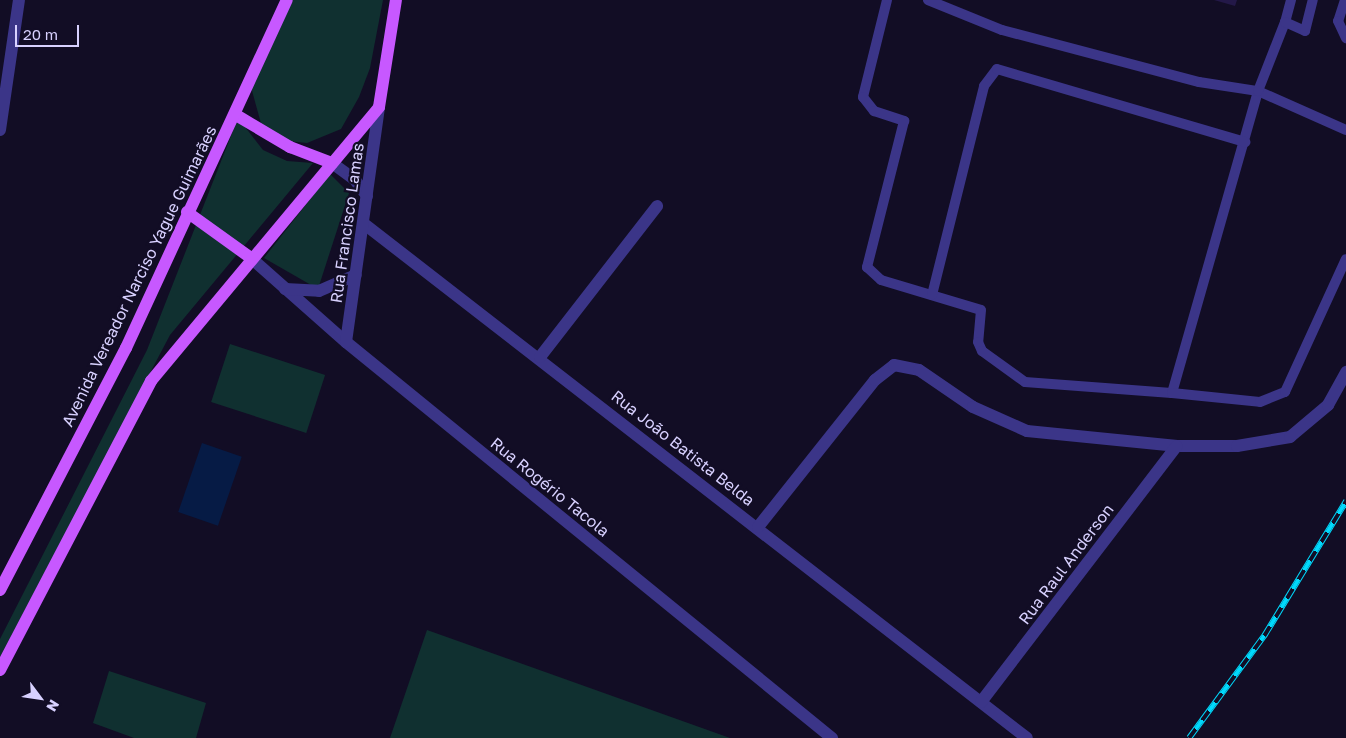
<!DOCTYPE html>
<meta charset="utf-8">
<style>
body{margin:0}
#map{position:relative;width:1346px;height:738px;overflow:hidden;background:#120d25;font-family:"Golos Text",sans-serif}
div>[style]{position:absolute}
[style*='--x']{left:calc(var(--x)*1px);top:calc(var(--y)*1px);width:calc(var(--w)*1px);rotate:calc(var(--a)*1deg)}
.green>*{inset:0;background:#103030;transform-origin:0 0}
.water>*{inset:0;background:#061b45;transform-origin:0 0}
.building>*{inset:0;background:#231848}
.lane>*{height:10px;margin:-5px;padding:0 5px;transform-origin:5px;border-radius:5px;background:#3b3588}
.street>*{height:12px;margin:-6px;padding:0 6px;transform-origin:6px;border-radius:6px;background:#3b3588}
.primary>*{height:12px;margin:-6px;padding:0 6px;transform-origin:6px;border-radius:6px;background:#c758ff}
.rail>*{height:5.5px;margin-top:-2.75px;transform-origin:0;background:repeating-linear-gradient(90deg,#120d25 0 11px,#00d9fc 0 22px);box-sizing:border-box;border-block:1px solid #00d9fc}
span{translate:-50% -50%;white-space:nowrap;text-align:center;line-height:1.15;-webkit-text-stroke:4.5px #120d25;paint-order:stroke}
.street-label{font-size:16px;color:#d8d1ff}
.north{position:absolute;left:15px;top:673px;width:50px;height:50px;-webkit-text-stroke:4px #120d25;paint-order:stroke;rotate:121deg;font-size:14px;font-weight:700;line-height:20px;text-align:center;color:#d8d1ff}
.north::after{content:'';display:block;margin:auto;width:18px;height:22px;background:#d8d1ff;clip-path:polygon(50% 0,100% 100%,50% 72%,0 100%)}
.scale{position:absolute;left:15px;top:25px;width:64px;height:22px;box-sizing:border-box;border:2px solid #d8d1ff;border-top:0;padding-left:6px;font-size:15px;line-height:18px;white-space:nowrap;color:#d8d1ff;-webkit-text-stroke:4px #120d25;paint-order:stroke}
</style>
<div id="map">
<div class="green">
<div style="clip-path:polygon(291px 0,383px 0,370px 68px,359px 97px,341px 129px,307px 143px,278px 140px,262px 127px,251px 87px)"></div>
<div style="clip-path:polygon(238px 118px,263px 150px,287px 161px,313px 163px,170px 335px,0 657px,0 639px,147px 350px)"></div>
<div style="clip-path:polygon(330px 174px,349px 193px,318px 289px,264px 258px)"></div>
<div style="left:230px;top:344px;width:100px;height:61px;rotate:18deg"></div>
<div style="clip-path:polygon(427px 630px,730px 738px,390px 738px)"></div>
<div style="clip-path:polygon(109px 671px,206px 703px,196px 738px,134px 738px,93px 723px)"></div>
</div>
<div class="water">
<div style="left:202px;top:443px;width:42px;height:73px;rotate:19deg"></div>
</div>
<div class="building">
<div style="clip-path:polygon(1214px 0,1237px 0,1235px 6px)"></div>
</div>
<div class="lane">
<div style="--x:887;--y:0;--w:100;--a:103.9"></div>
<div style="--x:863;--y:97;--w:18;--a:52"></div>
<div style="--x:874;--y:111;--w:32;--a:18"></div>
<div style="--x:904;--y:121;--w:151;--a:104.2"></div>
<div style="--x:867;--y:267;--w:19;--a:43"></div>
<div style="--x:881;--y:280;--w:104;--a:16.7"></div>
<div style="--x:981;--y:310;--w:32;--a:95"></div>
<div style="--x:978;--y:342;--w:10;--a:66"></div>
<div style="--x:982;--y:351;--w:53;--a:35.8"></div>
<div style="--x:1025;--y:382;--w:147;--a:4.3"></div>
<div style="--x:1172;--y:393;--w:314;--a:-74.1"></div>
<div style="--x:1258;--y:91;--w:96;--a:23.9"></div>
<div style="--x:928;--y:0;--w:80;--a:22.1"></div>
<div style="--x:1002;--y:30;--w:204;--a:14.8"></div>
<div style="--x:1199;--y:82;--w:60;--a:8.7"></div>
<div style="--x:1258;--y:91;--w:74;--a:-68.6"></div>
<div style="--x:1291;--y:0;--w:23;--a:105"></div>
<div style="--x:1285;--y:22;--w:22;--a:24"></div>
<div style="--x:1305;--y:31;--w:32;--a:-76"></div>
<div style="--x:1345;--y:0;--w:22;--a:108"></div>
<div style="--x:1338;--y:21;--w:19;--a:65"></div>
<div style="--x:932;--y:295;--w:215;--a:-76"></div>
<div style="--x:984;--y:86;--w:21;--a:-53"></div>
<div style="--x:997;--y:69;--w:259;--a:16.4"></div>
<div style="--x:1172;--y:393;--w:88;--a:5.8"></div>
<div style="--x:1260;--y:402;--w:27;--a:-22"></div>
<div style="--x:1285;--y:392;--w:146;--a:-65.4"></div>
</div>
<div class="street">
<div style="--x:0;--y:130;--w:131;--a:-81.7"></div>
<div style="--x:332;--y:163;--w:29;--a:36"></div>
<div style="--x:355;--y:180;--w:20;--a:53"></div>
<div style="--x:363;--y:223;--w:840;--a:37.8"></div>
<div style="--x:251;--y:258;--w:127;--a:41.5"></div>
<div style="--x:346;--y:342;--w:627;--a:39.17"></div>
<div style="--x:285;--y:289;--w:34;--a:3"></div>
<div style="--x:319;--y:291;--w:40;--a:-23.4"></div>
<div style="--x:346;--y:342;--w:237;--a:-82"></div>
<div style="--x:540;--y:357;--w:191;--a:-52.2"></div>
<div style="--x:758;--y:527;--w:188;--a:-51.5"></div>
<div style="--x:875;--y:380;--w:24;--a:-38"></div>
<div style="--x:894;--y:365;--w:25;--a:11"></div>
<div style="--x:919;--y:370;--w:65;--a:34.4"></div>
<div style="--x:973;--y:407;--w:59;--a:24"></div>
<div style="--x:1027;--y:431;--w:151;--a:5.7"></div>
<div style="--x:1177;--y:446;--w:60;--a:0"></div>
<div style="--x:1237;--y:446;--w:54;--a:-9.6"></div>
<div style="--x:1290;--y:437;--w:50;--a:-40.1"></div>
<div style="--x:1328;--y:405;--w:38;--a:-61"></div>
<div style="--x:981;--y:702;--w:322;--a:-52.6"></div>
</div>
<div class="primary">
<div style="--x:236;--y:115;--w:63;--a:30.7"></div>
<div style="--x:290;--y:147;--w:45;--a:20.9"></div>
<div style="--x:187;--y:212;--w:79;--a:35.7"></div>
<div style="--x:0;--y:590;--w:273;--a:-62.5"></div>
<div style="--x:126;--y:348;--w:383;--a:-65.2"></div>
<div style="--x:0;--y:670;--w:326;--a:-62.4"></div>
<div style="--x:151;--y:381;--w:356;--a:-50.2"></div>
<div style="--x:379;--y:107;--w:108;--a:-81"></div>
</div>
<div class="rail">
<div style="--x:1189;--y:738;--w:127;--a:-53.7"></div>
<div style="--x:1264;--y:636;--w:158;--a:-58.7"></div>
</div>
<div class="street-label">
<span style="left:347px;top:223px;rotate:-82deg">Rua Francisco Lamas</span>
<span style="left:139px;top:276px;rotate:-64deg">Avenida Vereador Narciso Yague Guimarães</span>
<span style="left:683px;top:448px;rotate:38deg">Rua João Batista Belda</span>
<span style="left:550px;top:487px;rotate:39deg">Rua Rogério Tacola</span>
<span style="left:1066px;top:564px;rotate:-53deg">Rua Raul Anderson</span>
</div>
<div class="north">N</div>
<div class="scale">20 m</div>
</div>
